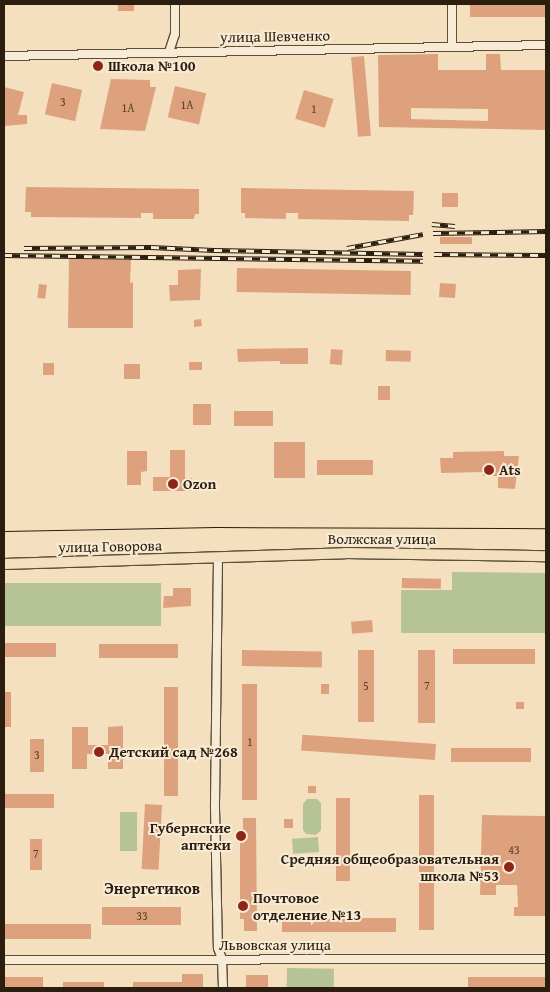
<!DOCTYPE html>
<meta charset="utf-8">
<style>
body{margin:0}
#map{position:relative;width:550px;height:992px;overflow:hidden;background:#f4e0bf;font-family:"Gentium Book Plus",serif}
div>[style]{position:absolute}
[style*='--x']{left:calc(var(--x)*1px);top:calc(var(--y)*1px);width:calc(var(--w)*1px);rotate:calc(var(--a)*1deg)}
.green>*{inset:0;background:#b5c397;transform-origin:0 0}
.building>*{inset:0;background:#dda27d;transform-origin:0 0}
.roads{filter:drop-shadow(1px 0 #5d4e3a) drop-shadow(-1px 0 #5d4e3a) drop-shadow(0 1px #5d4e3a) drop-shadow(0 -1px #5d4e3a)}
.minor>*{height:8px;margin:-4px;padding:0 4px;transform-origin:4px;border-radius:4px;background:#f8ebd5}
.major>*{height:10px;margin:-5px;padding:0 5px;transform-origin:5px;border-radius:5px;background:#f4e0bf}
.tram>*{height:1px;margin:-0.5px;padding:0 0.5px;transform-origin:0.5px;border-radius:0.5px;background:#2b1e0e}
.rail>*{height:4.5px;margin-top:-2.25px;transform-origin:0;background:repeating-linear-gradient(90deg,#f8ebd5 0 8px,#2b1e0e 0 16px);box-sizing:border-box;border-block:1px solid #2b1e0e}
.dots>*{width:14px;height:14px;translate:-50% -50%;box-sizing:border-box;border:2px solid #f8ebd5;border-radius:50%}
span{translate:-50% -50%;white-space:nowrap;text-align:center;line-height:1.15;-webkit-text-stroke:4px #f8ebd5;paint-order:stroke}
.number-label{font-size:12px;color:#583f2a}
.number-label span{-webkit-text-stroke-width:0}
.street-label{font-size:15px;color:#2b1e0e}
.poi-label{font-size:15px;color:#2b1e0e;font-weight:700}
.left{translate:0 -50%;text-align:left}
.right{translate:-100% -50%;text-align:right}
.neighbourhood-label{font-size:16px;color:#2b1e0e;font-weight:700}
.frame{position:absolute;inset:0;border:5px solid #2b1e0e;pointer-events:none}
</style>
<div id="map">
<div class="green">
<div style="clip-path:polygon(452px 572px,546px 573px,546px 633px,401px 633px,401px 590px,452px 590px)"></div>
<div style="left:4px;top:583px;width:157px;height:43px"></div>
<div style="clip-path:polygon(307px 799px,317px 799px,321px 803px,321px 830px,316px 835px,306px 834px,303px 830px,303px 804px)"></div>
<div style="left:120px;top:812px;width:17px;height:39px"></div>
<div style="left:318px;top:837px;width:15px;height:26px;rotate:86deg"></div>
<div style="left:287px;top:968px;width:47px;height:20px;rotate:1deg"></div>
</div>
<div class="building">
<div style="left:118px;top:4px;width:16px;height:7px"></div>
<div style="left:470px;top:4px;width:76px;height:13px"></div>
<div style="clip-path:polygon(evenodd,438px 54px,438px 70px,486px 70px,486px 54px,500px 54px,501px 70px,546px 70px,546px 130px,379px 127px,378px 55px,438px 54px,411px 108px,488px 109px,488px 121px,411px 119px,411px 108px)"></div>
<div style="left:364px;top:56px;width:80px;height:13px;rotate:85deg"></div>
<div style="clip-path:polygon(111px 79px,150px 80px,150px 87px,156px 87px,145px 131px,100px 129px)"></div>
<div style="left:52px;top:83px;width:31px;height:32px;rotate:13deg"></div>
<div style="left:175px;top:86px;width:32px;height:32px;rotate:13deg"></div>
<div style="clip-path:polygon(4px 87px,24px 92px,18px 115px,27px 115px,27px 124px,4px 126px)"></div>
<div style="left:304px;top:90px;width:31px;height:30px;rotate:17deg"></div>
<div style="clip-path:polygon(26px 187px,199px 189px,199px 214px,195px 214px,194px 219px,153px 219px,153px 213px,141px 213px,141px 218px,31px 217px,31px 212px,25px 212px)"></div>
<div style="clip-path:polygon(241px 188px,414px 191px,413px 215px,409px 215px,409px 221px,298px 219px,298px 213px,286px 213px,286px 219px,245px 218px,245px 213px,241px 213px)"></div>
<div style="left:442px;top:193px;width:16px;height:14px"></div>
<div style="left:440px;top:237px;width:32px;height:7px"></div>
<div style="clip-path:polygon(69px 259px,131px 260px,130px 283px,133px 282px,133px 328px,68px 328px)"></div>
<div style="left:237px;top:268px;width:174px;height:24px;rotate:1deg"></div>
<div style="clip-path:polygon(201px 269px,200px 300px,170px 301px,169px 285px,178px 285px,178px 270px)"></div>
<div style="left:440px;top:283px;width:16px;height:14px;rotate:4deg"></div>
<div style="left:39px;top:284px;width:8px;height:14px;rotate:7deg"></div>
<div style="clip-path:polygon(201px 319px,202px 326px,194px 327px,194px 320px)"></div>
<div style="clip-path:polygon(308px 348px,308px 364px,280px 364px,280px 361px,238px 362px,237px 349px)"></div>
<div style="left:331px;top:349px;width:12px;height:15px;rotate:5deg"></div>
<div style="left:386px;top:350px;width:25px;height:11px;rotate:2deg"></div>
<div style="left:189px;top:362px;width:13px;height:8px"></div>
<div style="left:43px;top:363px;width:11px;height:12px"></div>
<div style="left:124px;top:364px;width:16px;height:15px"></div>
<div style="left:378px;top:386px;width:12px;height:14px"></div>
<div style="left:193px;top:404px;width:18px;height:21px"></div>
<div style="left:234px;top:411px;width:39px;height:15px"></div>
<div style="left:274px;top:442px;width:31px;height:36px"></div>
<div style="clip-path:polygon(170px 450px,185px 450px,185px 478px,192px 478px,191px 491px,153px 491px,153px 477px,170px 477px)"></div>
<div style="clip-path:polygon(127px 451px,147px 451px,147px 471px,141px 472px,141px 485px,127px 485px)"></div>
<div style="clip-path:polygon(504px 451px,504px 456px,519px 456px,515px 489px,498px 488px,498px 476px,483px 476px,483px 472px,441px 473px,440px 458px,453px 458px,453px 452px)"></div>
<div style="left:373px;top:460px;width:15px;height:56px;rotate:90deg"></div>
<div style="left:402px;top:578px;width:39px;height:10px;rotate:1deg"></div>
<div style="clip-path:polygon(173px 588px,191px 588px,191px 606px,163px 608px,164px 596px,173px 596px)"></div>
<div style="left:372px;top:620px;width:12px;height:21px;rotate:85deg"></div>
<div style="left:4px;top:643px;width:52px;height:14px"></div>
<div style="left:99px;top:644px;width:79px;height:14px"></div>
<div style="left:453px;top:649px;width:82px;height:15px"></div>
<div style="left:242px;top:650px;width:80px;height:16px;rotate:1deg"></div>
<div style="left:358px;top:650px;width:16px;height:72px"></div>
<div style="left:418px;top:650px;width:17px;height:73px"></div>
<div style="left:242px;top:684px;width:15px;height:116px"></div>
<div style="left:321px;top:684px;width:8px;height:10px"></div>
<div style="left:164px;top:687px;width:14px;height:109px"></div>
<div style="left:4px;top:692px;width:7px;height:35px"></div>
<div style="left:516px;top:702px;width:8px;height:7px"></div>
<div style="clip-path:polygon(123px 726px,123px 769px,108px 769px,108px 754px,87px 754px,87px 769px,72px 769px,72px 727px,88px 727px,88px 745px,108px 745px,108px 727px)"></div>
<div style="left:30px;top:739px;width:14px;height:33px"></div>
<div style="left:436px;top:744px;width:16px;height:134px;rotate:94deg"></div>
<div style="left:451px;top:748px;width:80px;height:14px"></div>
<div style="left:308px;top:786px;width:8px;height:7px"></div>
<div style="left:4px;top:794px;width:50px;height:14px"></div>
<div style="left:419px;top:795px;width:15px;height:135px"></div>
<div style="left:336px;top:798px;width:14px;height:83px"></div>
<div style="left:145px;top:804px;width:17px;height:65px;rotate:3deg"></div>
<div style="clip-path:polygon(482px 815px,546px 816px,546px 916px,514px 916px,514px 907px,518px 907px,517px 885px,496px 885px,496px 895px,480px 895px)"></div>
<div style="clip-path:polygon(243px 818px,256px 818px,257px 931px,244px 931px,244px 919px,240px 919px,240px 834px,243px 834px)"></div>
<div style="left:284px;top:819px;width:9px;height:9px"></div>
<div style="left:30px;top:839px;width:12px;height:31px"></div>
<div style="left:102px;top:907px;width:79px;height:18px"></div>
<div style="left:396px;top:918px;width:14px;height:114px;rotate:90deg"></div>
<div style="left:91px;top:924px;width:15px;height:87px;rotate:90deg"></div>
<div style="clip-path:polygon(182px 974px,203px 974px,203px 988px,133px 988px,133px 982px,182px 982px)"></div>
<div style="left:246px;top:975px;width:22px;height:13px"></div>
<div style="left:4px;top:977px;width:39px;height:11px"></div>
<div style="left:468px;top:977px;width:78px;height:11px"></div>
<div style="left:63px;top:982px;width:41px;height:6px"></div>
</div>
<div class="roads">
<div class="minor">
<div style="--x:452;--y:4;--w:42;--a:90"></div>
<div style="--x:169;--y:52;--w:19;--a:-72"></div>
<div style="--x:175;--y:34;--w:30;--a:-90"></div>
<div style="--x:4;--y:56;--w:542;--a:-1.16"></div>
<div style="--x:218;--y:558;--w:250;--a:90.7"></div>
<div style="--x:215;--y:808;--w:140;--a:88.8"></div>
<div style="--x:218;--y:948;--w:12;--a:70"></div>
<div style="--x:222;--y:959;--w:29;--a:88"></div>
<div style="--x:4;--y:960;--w:542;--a:-0.11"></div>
</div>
<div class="major">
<div style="--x:4;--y:564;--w:341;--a:-1.8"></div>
<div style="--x:345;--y:553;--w:201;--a:0.9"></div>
</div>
</div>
<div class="tram">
<div style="--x:4;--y:531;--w:212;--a:-1.1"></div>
<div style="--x:216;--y:527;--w:330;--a:0.2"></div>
</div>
<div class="rail">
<div style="--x:432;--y:224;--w:23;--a:5"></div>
<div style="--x:433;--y:233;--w:113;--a:-1"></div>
<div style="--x:24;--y:248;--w:127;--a:-0.5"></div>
<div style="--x:151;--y:247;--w:63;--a:2.7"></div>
<div style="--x:214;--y:250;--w:209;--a:1.1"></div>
<div style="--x:347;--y:248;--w:77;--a:-10.4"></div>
<div style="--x:434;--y:254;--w:112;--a:0.5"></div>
<div style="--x:4;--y:255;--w:419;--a:0.8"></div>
</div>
<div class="dots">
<div style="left:98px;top:66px;background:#8f2418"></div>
<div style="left:489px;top:470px;background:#8f2418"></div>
<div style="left:173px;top:484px;background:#8f2418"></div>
<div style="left:99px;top:752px;background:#8f2418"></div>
<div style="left:241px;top:836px;background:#8f2418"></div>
<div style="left:509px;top:867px;background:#8f2418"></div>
<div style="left:243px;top:906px;background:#8f2418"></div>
</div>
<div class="number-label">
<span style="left:63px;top:102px">3</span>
<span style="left:187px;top:105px">1А</span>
<span style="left:128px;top:108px">1А</span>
<span style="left:314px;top:109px">1</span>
<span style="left:366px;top:686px">5</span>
<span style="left:427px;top:686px">7</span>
<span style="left:250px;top:742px">1</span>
<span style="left:37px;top:755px">3</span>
<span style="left:514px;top:850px">43</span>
<span style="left:36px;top:854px">7</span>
<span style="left:142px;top:916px">33</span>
</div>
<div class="street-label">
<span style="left:275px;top:36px;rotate:-1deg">улица Шевченко</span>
<span style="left:382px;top:539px">Волжская улица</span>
<span style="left:110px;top:546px;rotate:-1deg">улица Говорова</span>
<span style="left:275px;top:945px">Львовская улица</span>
</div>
<div class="poi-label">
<span class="left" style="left:108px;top:66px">Школа №100</span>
<span class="left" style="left:499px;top:470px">Ats</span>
<span class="left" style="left:183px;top:484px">Ozon</span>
<span class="left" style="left:109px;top:752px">Детский сад №268</span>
<span class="right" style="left:231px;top:836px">Губернские<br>аптеки</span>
<span class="right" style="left:499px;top:867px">Средняя общеобразовательная<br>школа №53</span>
<span class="left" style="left:253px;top:906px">Почтовое<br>отделение №13</span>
</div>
<div class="neighbourhood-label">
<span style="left:152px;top:888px">Энергетиков</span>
</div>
<div class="frame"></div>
</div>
